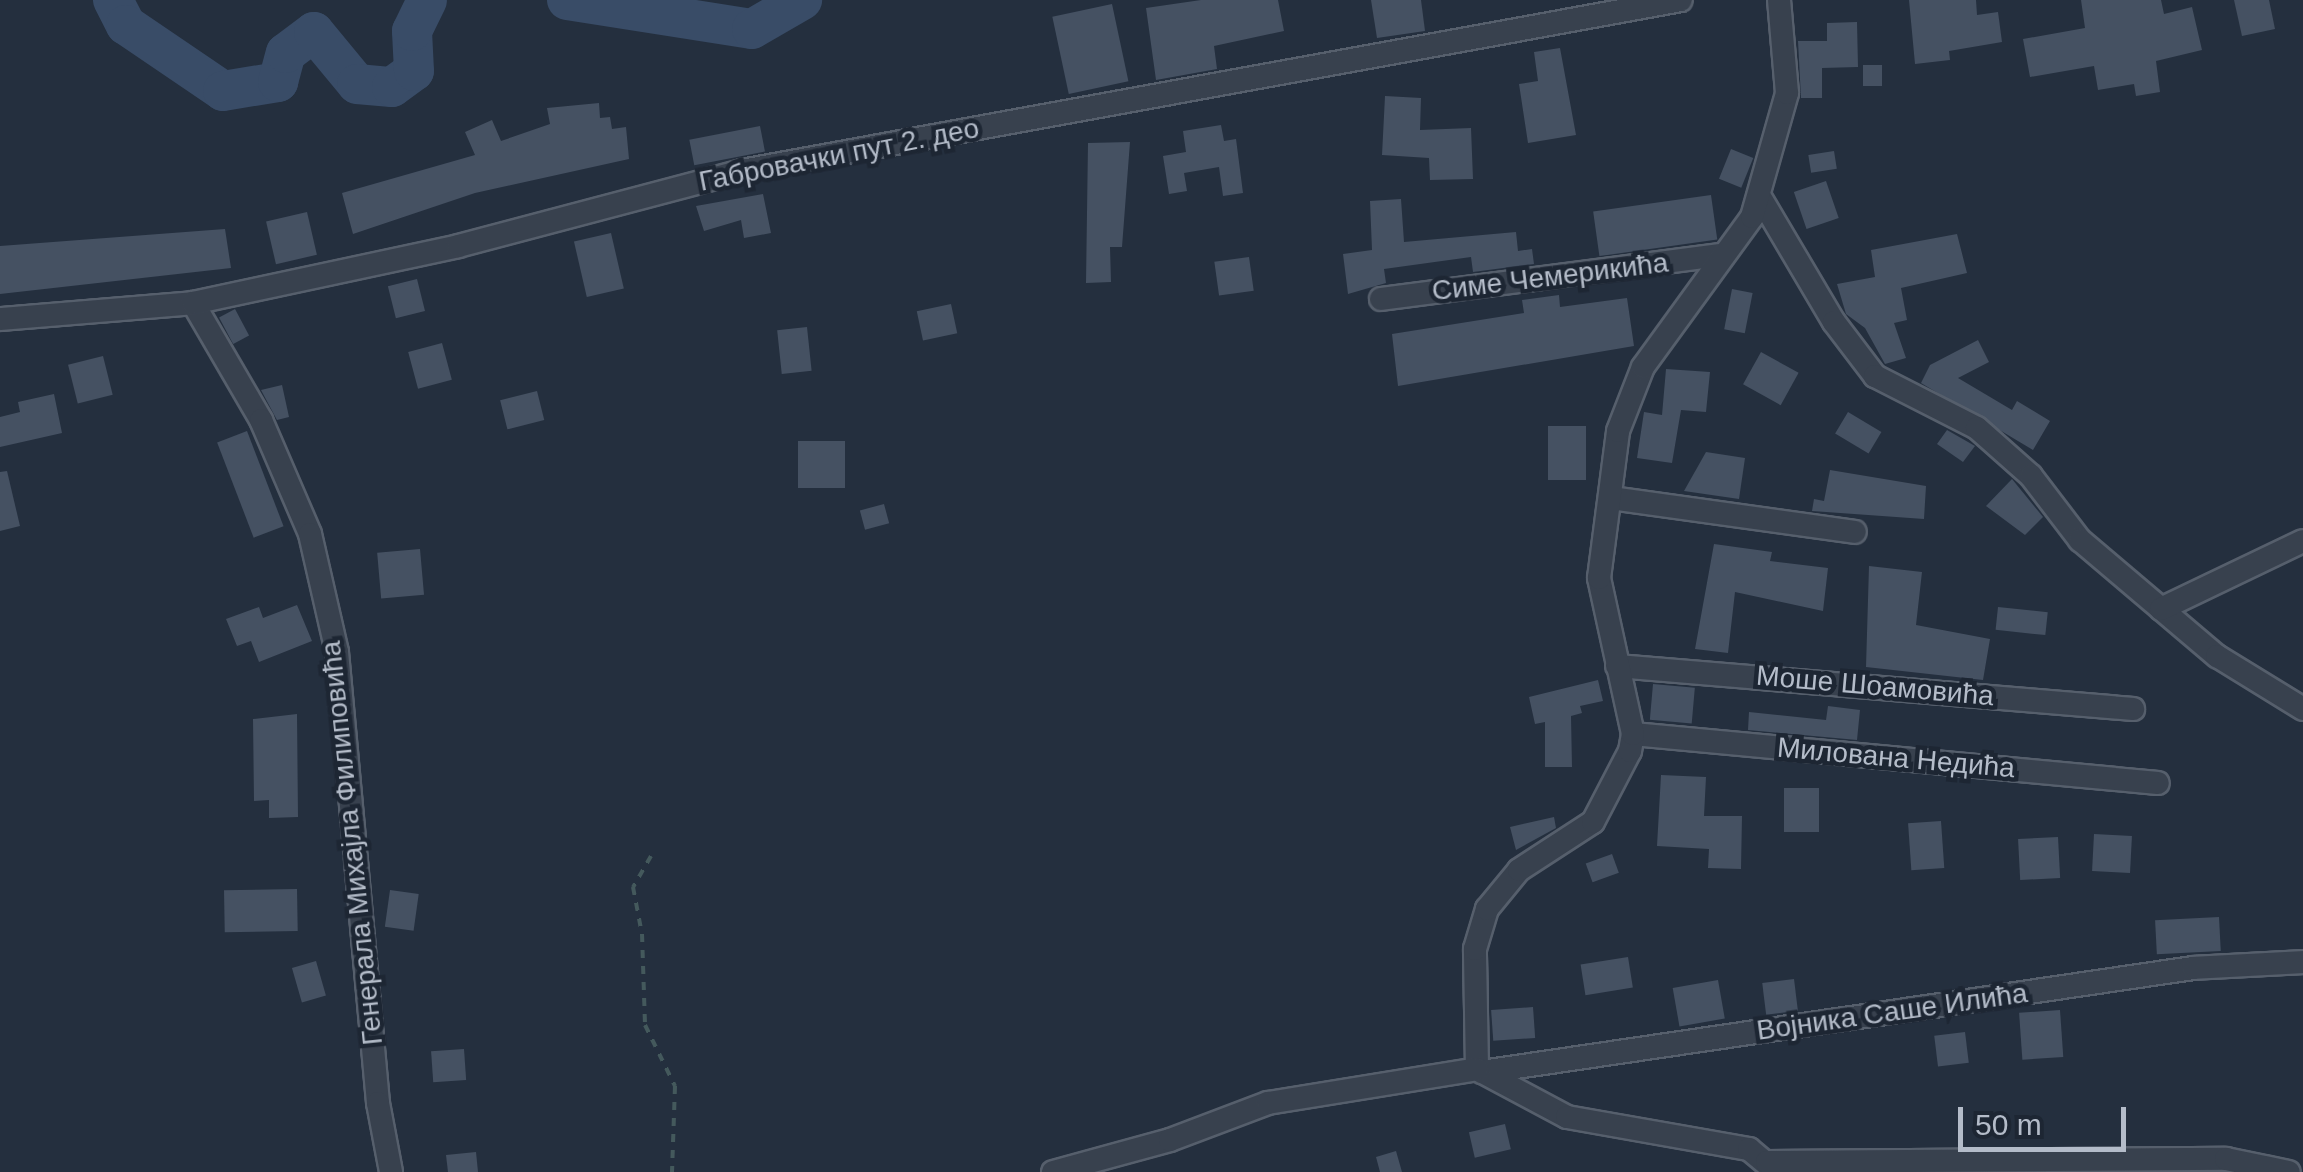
<!DOCTYPE html>
<meta charset="utf-8">
<style>
body{margin:0}
#map{position:relative;width:2303px;height:1172px;overflow:hidden;background:#242f3e;font-family:Helvetica,sans-serif}
div>[style]{position:absolute}
[style*='--x']{left:calc(var(--x)*1px);top:calc(var(--y)*1px);width:calc(var(--w)*1px);rotate:calc(var(--a)*1deg)}
.river>*{height:40px;margin:-20px;padding:0 20px;transform-origin:20px;border-radius:20px;background:#394c67}
.building>*{inset:0;background:#455162;transform-origin:0 0}
.path>*{height:4px;margin-top:-2px;transform-origin:0;background:repeating-linear-gradient(90deg,#44595c 0 8px,transparent 0 16px)}
.roads{filter:drop-shadow(2px 0 #565f6c) drop-shadow(-2px 0 #565f6c) drop-shadow(0 2px #565f6c) drop-shadow(0 -2px #565f6c)}
.street>*{height:22px;margin:-11px;padding:0 11px;transform-origin:11px;border-radius:11px;background:#38414e}
span{translate:-50% -50%;white-space:nowrap;text-align:center;line-height:1.15;-webkit-text-stroke:9px #1d2633;paint-order:stroke}
.street-label{font-size:28px;color:#b4bcc9}
.scale{position:absolute;left:1958px;top:1107px;width:168px;height:45px;box-sizing:border-box;border:5px solid #b4bcc9;border-top:0;padding-left:12px;font-size:30px;line-height:35px;white-space:nowrap;color:#b4bcc9;-webkit-text-stroke:8px #1d2633;paint-order:stroke}
</style>
<div id="map">
<div class="river">
<div style="--x:113;--y:0;--w:28;--a:63"></div>
<div style="--x:126;--y:25;--w:117;--a:34.2"></div>
<div style="--x:223;--y:91;--w:56;--a:-9.3"></div>
<div style="--x:278;--y:82;--w:30;--a:-75"></div>
<div style="--x:286;--y:53;--w:35;--a:-37"></div>
<div style="--x:314;--y:32;--w:67;--a:50.4"></div>
<div style="--x:357;--y:84;--w:35;--a:5"></div>
<div style="--x:392;--y:87;--w:27;--a:-36"></div>
<div style="--x:414;--y:71;--w:40;--a:-92.9"></div>
<div style="--x:412;--y:31;--w:34;--a:-64"></div>
<div style="--x:567;--y:0;--w:187;--a:8.9"></div>
<div style="--x:752;--y:29;--w:58;--a:-30.1"></div>
</div>
<div class="building">
<div style="clip-path:polygon(1201px 0,1278px 0,1284px 31px,1214px 46px,1217px 69px,1156px 80px,1146px 8px)"></div>
<div style="clip-path:polygon(1371px 0,1421px 0,1425px 31px,1377px 38px)"></div>
<div style="clip-path:polygon(1909px 0,1976px 0,1977px 15px,1998px 12px,2002px 42px,1949px 51px,1950px 60px,1915px 64px)"></div>
<div style="clip-path:polygon(2081px 0,2161px 0,2164px 14px,2192px 7px,2202px 50px,2156px 61px,2160px 92px,2136px 96px,2134px 84px,2098px 90px,2094px 66px,2030px 77px,2023px 39px,2085px 28px)"></div>
<div style="clip-path:polygon(2234px 0,2269px 0,2275px 29px,2242px 36px)"></div>
<div style="left:1112px;top:4px;width:79px;height:61px;rotate:78deg"></div>
<div style="clip-path:polygon(1857px 22px,1858px 67px,1822px 68px,1822px 98px,1801px 98px,1798px 41px,1827px 41px,1827px 23px)"></div>
<div style="clip-path:polygon(1560px 48px,1576px 135px,1528px 143px,1519px 84px,1538px 81px,1534px 52px)"></div>
<div style="left:1863px;top:65px;width:19px;height:21px"></div>
<div style="clip-path:polygon(1385px 96px,1421px 98px,1420px 130px,1471px 128px,1473px 179px,1430px 180px,1429px 158px,1382px 155px)"></div>
<div style="clip-path:polygon(599px 103px,600px 118px,610px 117px,612px 129px,626px 127px,629px 159px,475px 193px,353px 234px,342px 193px,475px 155px,465px 132px,492px 120px,501px 141px,550px 124px,547px 108px)"></div>
<div style="clip-path:polygon(1221px 125px,1224px 141px,1236px 139px,1243px 193px,1223px 196px,1219px 167px,1184px 173px,1187px 191px,1169px 194px,1163px 156px,1186px 152px,1183px 131px)"></div>
<div style="left:760px;top:126px;width:26px;height:72px;rotate:79deg"></div>
<div style="clip-path:polygon(1130px 142px,1122px 247px,1110px 247px,1111px 282px,1086px 283px,1088px 143px)"></div>
<div style="left:1731px;top:149px;width:24px;height:32px;rotate:22deg"></div>
<div style="left:1834px;top:151px;width:18px;height:26px;rotate:81deg"></div>
<div style="left:1826px;top:181px;width:39px;height:34px;rotate:71deg"></div>
<div style="clip-path:polygon(763px 194px,771px 233px,744px 238px,741px 220px,704px 231px,696px 206px)"></div>
<div style="left:1711px;top:195px;width:45px;height:119px;rotate:82deg"></div>
<div style="clip-path:polygon(1401px 199px,1404px 242px,1516px 232px,1518px 251px,1532px 249px,1534px 264px,1473px 272px,1471px 257px,1384px 269px,1386px 283px,1348px 294px,1343px 254px,1372px 250px,1370px 201px)"></div>
<div style="left:307px;top:212px;width:44px;height:42px;rotate:77deg"></div>
<div style="clip-path:polygon(225px 229px,231px 268px,0 294px,0 246px)"></div>
<div style="left:611px;top:233px;width:57px;height:38px;rotate:77deg"></div>
<div style="clip-path:polygon(1957px 234px,1967px 273px,1901px 288px,1907px 320px,1894px 323px,1906px 358px,1885px 364px,1865px 328px,1846px 314px,1837px 284px,1875px 277px,1871px 250px)"></div>
<div style="left:1249px;top:257px;width:34px;height:35px;rotate:82deg"></div>
<div style="left:417px;top:279px;width:33px;height:30px;rotate:76deg"></div>
<div style="left:1732px;top:289px;width:21px;height:41px;rotate:11deg"></div>
<div style="clip-path:polygon(1559px 295px,1560px 307px,1627px 298px,1634px 346px,1398px 386px,1392px 334px,1524px 313px,1522px 300px)"></div>
<div style="left:951px;top:304px;width:30px;height:35px;rotate:78deg"></div>
<div style="left:235px;top:309px;width:30px;height:18px;rotate:62deg"></div>
<div style="left:807px;top:327px;width:44px;height:30px;rotate:84deg"></div>
<div style="clip-path:polygon(1978px 340px,1989px 362px,1958px 378px,2012px 410px,2017px 401px,2050px 421px,2033px 450px,1921px 383px,1930px 365px)"></div>
<div style="left:442px;top:343px;width:38px;height:35px;rotate:75deg"></div>
<div style="left:1761px;top:352px;width:43px;height:37px;rotate:29deg"></div>
<div style="left:103px;top:356px;width:40px;height:36px;rotate:76deg"></div>
<div style="clip-path:polygon(1666px 369px,1710px 372px,1706px 412px,1681px 410px,1672px 463px,1637px 458px,1644px 412px,1662px 415px)"></div>
<div style="clip-path:polygon(282px 385px,289px 417px,277px 420px,261px 390px)"></div>
<div style="left:537px;top:391px;width:30px;height:38px;rotate:76deg"></div>
<div style="clip-path:polygon(54px 394px,62px 433px,0 447px,0 417px,20px 412px,18px 402px)"></div>
<div style="left:1848px;top:412px;width:39px;height:25px;rotate:31deg"></div>
<div style="left:1548px;top:426px;width:38px;height:54px"></div>
<div style="clip-path:polygon(1947px 430px,1975px 446px,1963px 462px,1937px 444px)"></div>
<div style="left:247px;top:431px;width:102px;height:32px;rotate:69deg"></div>
<div style="left:798px;top:441px;width:47px;height:47px"></div>
<div style="clip-path:polygon(1706px 452px,1745px 458px,1739px 499px,1684px 491px)"></div>
<div style="clip-path:polygon(1830px 470px,1926px 486px,1924px 519px,1812px 511px,1814px 499px,1824px 501px)"></div>
<div style="clip-path:polygon(7px 471px,20px 526px,0 531px,0 472px)"></div>
<div style="clip-path:polygon(2012px 479px,2043px 517px,2025px 535px,1986px 506px)"></div>
<div style="left:884px;top:504px;width:20px;height:25px;rotate:75deg"></div>
<div style="clip-path:polygon(1714px 544px,1772px 552px,1770px 561px,1828px 568px,1823px 611px,1735px 592px,1728px 653px,1695px 649px)"></div>
<div style="left:420px;top:549px;width:46px;height:43px;rotate:85deg"></div>
<div style="clip-path:polygon(1869px 566px,1922px 572px,1916px 625px,1990px 639px,1983px 680px,1866px 667px)"></div>
<div style="clip-path:polygon(297px 605px,312px 641px,259px 662px,251px 641px,237px 646px,226px 619px,259px 607px,263px 618px)"></div>
<div style="left:1998px;top:607px;width:50px;height:23px;rotate:6deg"></div>
<div style="clip-path:polygon(1598px 680px,1603px 701px,1580px 706px,1582px 713px,1571px 716px,1572px 767px,1545px 767px,1545px 722px,1535px 724px,1529px 697px)"></div>
<div style="left:1653px;top:684px;width:42px;height:36px;rotate:5deg"></div>
<div style="clip-path:polygon(1828px 706px,1860px 710px,1857px 740px,1748px 730px,1749px 712px,1826px 720px)"></div>
<div style="clip-path:polygon(297px 714px,298px 817px,269px 818px,269px 800px,254px 801px,253px 719px)"></div>
<div style="clip-path:polygon(1661px 775px,1706px 777px,1704px 816px,1742px 816px,1741px 869px,1708px 868px,1709px 849px,1657px 846px)"></div>
<div style="left:1784px;top:788px;width:35px;height:44px"></div>
<div style="clip-path:polygon(1554px 817px,1556px 828px,1516px 850px,1510px 827px)"></div>
<div style="left:1941px;top:821px;width:47px;height:33px;rotate:86deg"></div>
<div style="left:2094px;top:834px;width:38px;height:37px;rotate:3deg"></div>
<div style="left:2058px;top:837px;width:41px;height:40px;rotate:87deg"></div>
<div style="left:1612px;top:854px;width:20px;height:28px;rotate:70deg"></div>
<div style="left:297px;top:889px;width:42px;height:73px;rotate:89deg"></div>
<div style="left:390px;top:890px;width:29px;height:37px;rotate:8deg"></div>
<div style="left:2219px;top:917px;width:34px;height:64px;rotate:87deg"></div>
<div style="left:1628px;top:957px;width:31px;height:48px;rotate:81deg"></div>
<div style="left:316px;top:961px;width:36px;height:25px;rotate:74deg"></div>
<div style="left:1794px;top:979px;width:32px;height:32px;rotate:83deg"></div>
<div style="left:1718px;top:980px;width:39px;height:46px;rotate:80deg"></div>
<div style="left:1533px;top:1007px;width:31px;height:42px;rotate:86deg"></div>
<div style="left:2060px;top:1010px;width:47px;height:41px;rotate:86deg"></div>
<div style="left:1965px;top:1032px;width:31px;height:31px;rotate:83deg"></div>
<div style="left:464px;top:1049px;width:31px;height:33px;rotate:86deg"></div>
<div style="left:1505px;top:1124px;width:26px;height:37px;rotate:77deg"></div>
<div style="clip-path:polygon(1396px 1151px,1402px 1172px,1380px 1172px,1376px 1157px)"></div>
<div style="clip-path:polygon(476px 1152px,478px 1172px,448px 1172px,446px 1155px)"></div>
</div>
<div class="path">
<div style="--x:651;--y:856;--w:36;--a:120"></div>
<div style="--x:633;--y:887;--w:48;--a:79.2"></div>
<div style="--x:642;--y:934;--w:91;--a:88.1"></div>
<div style="--x:645;--y:1025;--w:68;--a:63.8"></div>
<div style="--x:675;--y:1086;--w:86;--a:92"></div>
</div>
<div class="roads">
<div class="street">
<div style="--x:1760;--y:197;--w:145;--a:59.4"></div>
<div style="--x:1834;--y:322;--w:68;--a:52.8"></div>
<div style="--x:1875;--y:376;--w:114;--a:27"></div>
<div style="--x:1977;--y:428;--w:72;--a:41.6"></div>
<div style="--x:2031;--y:476;--w:81;--a:52.6"></div>
<div style="--x:2080;--y:540;--w:180;--a:40.3"></div>
<div style="--x:2217;--y:656;--w:101;--a:31.6"></div>
<div style="--x:1381;--y:299;--w:341;--a:-7.4"></div>
<div style="--x:193;--y:303;--w:135;--a:59.8"></div>
<div style="--x:261;--y:420;--w:124;--a:66.7"></div>
<div style="--x:310;--y:534;--w:121;--a:77.1"></div>
<div style="--x:337;--y:652;--w:453;--a:84.8"></div>
<div style="--x:378;--y:1103;--w:70;--a:79.3"></div>
<div style="--x:0;--y:319;--w:194;--a:-4.7"></div>
<div style="--x:193;--y:303;--w:271;--a:-12.1"></div>
<div style="--x:458;--y:246;--w:294;--a:-14.8"></div>
<div style="--x:742;--y:171;--w:954;--a:-10.32"></div>
<div style="--x:1611;--y:498;--w:246;--a:7.9"></div>
<div style="--x:2161;--y:609;--w:157;--a:-25.6"></div>
<div style="--x:1617;--y:666;--w:518;--a:4.76"></div>
<div style="--x:1633;--y:734;--w:527;--a:5.33"></div>
<div style="--x:1477;--y:1069;--w:120;--a:-91"></div>
<div style="--x:1475;--y:949;--w:42;--a:-73.3"></div>
<div style="--x:1487;--y:909;--w:50;--a:-50.6"></div>
<div style="--x:1519;--y:870;--w:88;--a:-33"></div>
<div style="--x:1593;--y:822;--w:80;--a:-62.5"></div>
<div style="--x:1630;--y:751;--w:17;--a:-80"></div>
<div style="--x:1633;--y:734;--w:160;--a:-102.3"></div>
<div style="--x:1599;--y:578;--w:148;--a:-82.6"></div>
<div style="--x:1618;--y:431;--w:69;--a:-68.7"></div>
<div style="--x:1643;--y:367;--w:185;--a:-54"></div>
<div style="--x:1752;--y:217;--w:129;--a:-74.2"></div>
<div style="--x:1787;--y:93;--w:93;--a:-94.9"></div>
<div style="--x:1477;--y:1069;--w:102;--a:28.1"></div>
<div style="--x:1567;--y:1117;--w:185;--a:10"></div>
<div style="--x:1749;--y:1149;--w:34;--a:40"></div>
<div style="--x:1482;--y:1072;--w:719;--a:-8.32"></div>
<div style="--x:2193;--y:968;--w:110;--a:-3.1"></div>
<div style="--x:1767;--y:1162;--w:459;--a:-0.4"></div>
<div style="--x:2226;--y:1159;--w:64;--a:11.7"></div>
<div style="--x:1053;--y:1172;--w:121;--a:-15.3"></div>
<div style="--x:1170;--y:1140;--w:105;--a:-20.7"></div>
<div style="--x:1268;--y:1103;--w:212;--a:-9.2"></div>
</div>
</div>
<div class="street-label">
<span style="left:839px;top:155px;rotate:-11deg">Габровачки пут 2. део</span>
<span style="left:1550px;top:277px;rotate:-7deg">Симе Чемерикића</span>
<span style="left:1875px;top:686px;rotate:5deg">Моше Шоамовића</span>
<span style="left:1896px;top:758px;rotate:5deg">Милована Недића</span>
<span style="left:352px;top:843px;rotate:-96deg">Генерала Михајла Филиповића</span>
<span style="left:1892px;top:1012px;rotate:-8deg">Војника Саше Илића</span>
</div>
<div class="scale">50 m</div>
</div>
